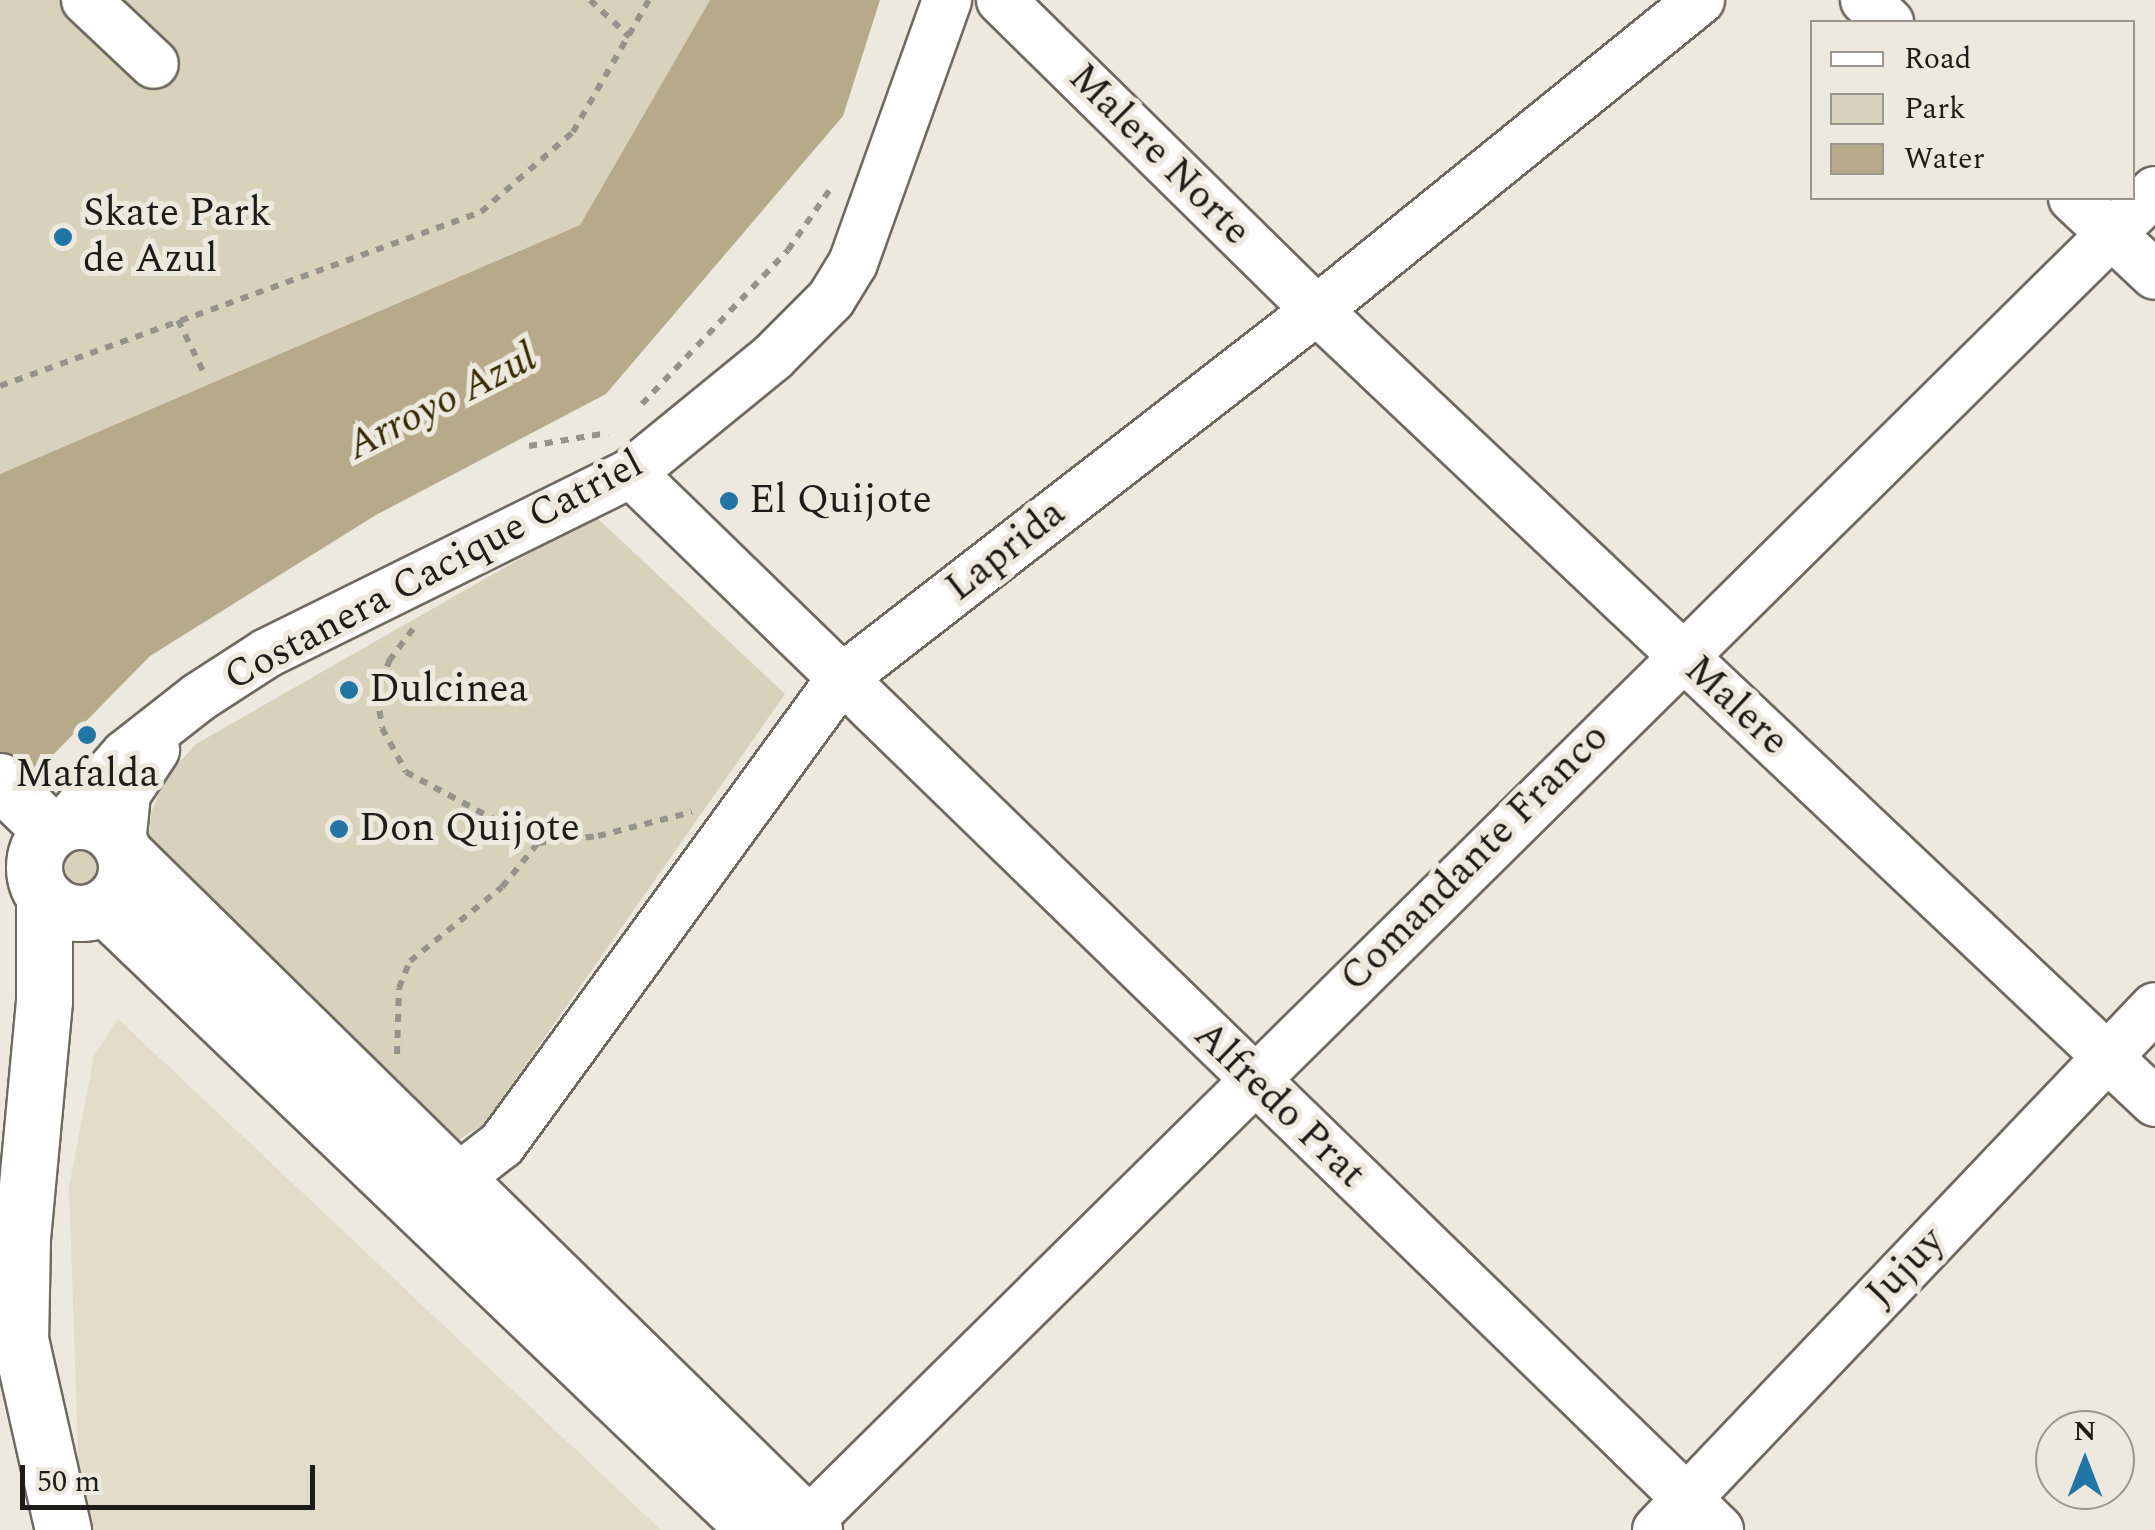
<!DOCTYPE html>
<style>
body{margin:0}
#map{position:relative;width:2155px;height:1530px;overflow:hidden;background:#ede9de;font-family:Spectral,serif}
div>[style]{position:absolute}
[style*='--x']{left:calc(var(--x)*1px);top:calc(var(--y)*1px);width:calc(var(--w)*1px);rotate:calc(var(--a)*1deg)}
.built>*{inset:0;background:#e3dcca}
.green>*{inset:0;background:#d8d1bc}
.round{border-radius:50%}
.water>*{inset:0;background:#b7aa8a}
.path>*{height:6px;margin-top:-3px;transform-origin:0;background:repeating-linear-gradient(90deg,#96938b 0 8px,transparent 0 16px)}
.roads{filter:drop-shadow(2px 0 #6e6a60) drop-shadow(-2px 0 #6e6a60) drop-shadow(0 2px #6e6a60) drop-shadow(0 -2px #6e6a60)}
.minor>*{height:48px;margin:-24px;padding:0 24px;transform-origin:24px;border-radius:24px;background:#fff}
.secondary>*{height:55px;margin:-27.5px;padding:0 27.5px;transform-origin:27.5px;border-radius:27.5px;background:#fff}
.primary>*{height:55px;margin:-27.5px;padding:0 27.5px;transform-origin:27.5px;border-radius:27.5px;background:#fff}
.primary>.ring{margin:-27.5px;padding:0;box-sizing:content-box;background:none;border:55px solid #fff;border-radius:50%}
.dots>*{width:28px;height:28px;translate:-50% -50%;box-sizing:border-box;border:5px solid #ede9de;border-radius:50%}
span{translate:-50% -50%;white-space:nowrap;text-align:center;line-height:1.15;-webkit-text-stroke:10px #ede9de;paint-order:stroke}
.street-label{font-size:40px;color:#1e1c18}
.poi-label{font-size:40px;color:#1e1c18}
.left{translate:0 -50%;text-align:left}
.water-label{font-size:42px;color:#372900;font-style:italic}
.legend{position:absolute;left:1810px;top:20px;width:325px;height:180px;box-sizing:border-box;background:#ede9de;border:2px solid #9a978f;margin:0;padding:12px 18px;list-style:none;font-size:30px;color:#1e1c18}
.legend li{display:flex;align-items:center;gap:20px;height:50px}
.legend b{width:50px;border:2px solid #9a978f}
.north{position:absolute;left:2035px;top:1410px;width:100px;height:100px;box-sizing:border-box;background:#ede9de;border:2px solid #9a978f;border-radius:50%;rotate:0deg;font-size:28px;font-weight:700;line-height:40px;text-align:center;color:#1e1c18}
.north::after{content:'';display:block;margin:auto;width:35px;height:45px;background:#2375a6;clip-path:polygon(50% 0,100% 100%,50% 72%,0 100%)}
.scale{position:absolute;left:20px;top:1465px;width:295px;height:45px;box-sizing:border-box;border:5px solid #1e1c18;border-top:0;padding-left:12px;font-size:30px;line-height:35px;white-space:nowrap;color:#1e1c18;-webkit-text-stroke:8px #ede9de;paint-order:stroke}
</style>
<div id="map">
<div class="built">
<div style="clip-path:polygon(118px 1019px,661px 1530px,90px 1530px,79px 1479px,69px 1187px,94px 1056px)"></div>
</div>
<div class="green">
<div style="clip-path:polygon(0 0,710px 0,580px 225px,0 474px)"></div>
<div style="clip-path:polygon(595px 516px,785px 694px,484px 1124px,443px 1149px,148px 849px,151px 813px,165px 778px,196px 744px)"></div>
<div class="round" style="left:56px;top:845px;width:46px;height:46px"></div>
</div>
<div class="water">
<div style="clip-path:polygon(710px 0,880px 0,843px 116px,606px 394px,376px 515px,150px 656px,0 809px,0 474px,580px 225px)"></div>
</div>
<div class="path">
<div style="--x:590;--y:0;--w:54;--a:42.8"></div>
<div style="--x:178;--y:320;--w:59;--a:63.9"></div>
<div style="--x:0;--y:386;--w:512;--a:-19.89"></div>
<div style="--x:481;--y:212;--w:122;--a:-41"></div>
<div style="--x:573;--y:132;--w:152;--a:-60.1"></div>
<div style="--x:642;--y:404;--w:212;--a:-46.5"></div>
<div style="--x:788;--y:250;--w:75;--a:-55.3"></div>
<div style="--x:529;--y:446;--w:80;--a:-9.3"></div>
<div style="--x:413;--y:629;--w:38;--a:127"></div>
<div style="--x:390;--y:659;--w:38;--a:110"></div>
<div style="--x:377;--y:695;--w:33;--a:81"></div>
<div style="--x:382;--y:728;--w:50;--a:61.4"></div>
<div style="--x:406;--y:772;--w:150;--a:28.3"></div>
<div style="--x:397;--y:1054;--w:66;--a:-88.3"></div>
<div style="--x:399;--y:988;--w:29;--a:-68"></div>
<div style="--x:410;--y:961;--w:118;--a:-38.8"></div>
<div style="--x:502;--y:887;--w:57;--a:-50.7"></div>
<div style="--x:538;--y:843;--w:60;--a:-6.7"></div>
<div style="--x:598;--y:836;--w:97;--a:-14.3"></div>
</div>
<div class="roads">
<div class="minor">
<div style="--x:86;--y:0;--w:93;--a:43.3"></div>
<div style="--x:1001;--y:0;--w:443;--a:44.5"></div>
<div style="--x:1317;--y:310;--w:1153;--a:43.38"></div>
<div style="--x:1865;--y:0;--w:33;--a:43"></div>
<div style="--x:2073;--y:198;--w:112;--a:43.2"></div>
<div style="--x:631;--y:473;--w:1517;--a:44.17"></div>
<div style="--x:66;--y:823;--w:90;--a:-49.1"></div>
<div style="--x:125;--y:755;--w:94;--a:-38.1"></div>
<div style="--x:199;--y:697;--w:81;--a:-32.9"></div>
<div style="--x:267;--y:653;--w:406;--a:-26.3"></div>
<div style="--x:631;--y:473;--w:183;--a:-39.2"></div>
<div style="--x:773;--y:357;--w:82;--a:-45"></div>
<div style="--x:831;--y:299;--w:42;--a:-58.6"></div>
<div style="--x:853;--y:263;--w:279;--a:-70.3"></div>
<div style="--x:121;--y:845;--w:51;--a:-84.4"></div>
<div style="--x:126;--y:794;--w:53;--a:-56.6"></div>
<div style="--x:432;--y:1209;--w:34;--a:-52"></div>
<div style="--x:453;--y:1182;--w:62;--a:-37.8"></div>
<div style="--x:502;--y:1144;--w:574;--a:-53.93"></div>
<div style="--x:840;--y:680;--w:604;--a:-37.8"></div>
<div style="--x:1317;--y:310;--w:493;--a:-39"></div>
<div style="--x:800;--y:1530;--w:1905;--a:-44.66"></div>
<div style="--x:1657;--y:1530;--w:722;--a:-46.4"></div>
</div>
<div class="secondary">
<div style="--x:44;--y:898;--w:103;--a:90"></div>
<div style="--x:44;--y:1001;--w:238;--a:95.3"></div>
<div style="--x:22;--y:1238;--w:101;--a:91.1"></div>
<div style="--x:20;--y:1339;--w:196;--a:77.3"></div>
</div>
<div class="primary">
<div style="--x:0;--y:781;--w:71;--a:44.4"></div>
<div class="ring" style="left:34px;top:821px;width:37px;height:37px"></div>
<div style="--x:124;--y:853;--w:967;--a:44.46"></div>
<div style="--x:105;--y:907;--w:901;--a:43.74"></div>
</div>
</div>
<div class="dots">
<div style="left:63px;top:237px;background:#2375a6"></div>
<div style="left:729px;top:501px;background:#2375a6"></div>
<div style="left:349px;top:690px;background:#2375a6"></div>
<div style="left:87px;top:735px;background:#2375a6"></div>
<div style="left:339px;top:829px;background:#2375a6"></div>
</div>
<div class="street-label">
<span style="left:1159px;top:155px;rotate:45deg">Malere Norte</span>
<span style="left:1006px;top:551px;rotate:-38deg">Laprida</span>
<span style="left:434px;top:571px;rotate:-28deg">Costanera Cacique Catriel</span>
<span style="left:1736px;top:706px;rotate:43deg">Malere</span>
<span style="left:1475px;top:858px;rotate:-45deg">Comandante Franco</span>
<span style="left:1279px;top:1105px;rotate:44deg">Alfredo Prat</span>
<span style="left:1906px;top:1268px;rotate:-46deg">Jujuy</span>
</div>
<div class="poi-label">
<span class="left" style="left:83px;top:237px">Skate Park<br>de Azul</span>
<span class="left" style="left:749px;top:501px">El Quijote</span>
<span class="left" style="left:369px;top:690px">Dulcinea</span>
<span style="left:87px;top:775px">Mafalda</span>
<span class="left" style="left:359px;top:829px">Don Quijote</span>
</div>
<div class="water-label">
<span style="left:442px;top:402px;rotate:-27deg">Arroyo Azul</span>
</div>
<ul class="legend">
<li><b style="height:12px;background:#fff"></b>Road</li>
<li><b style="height:28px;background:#d8d1bc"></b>Park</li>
<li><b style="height:28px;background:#b7aa8a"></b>Water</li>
</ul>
<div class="north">N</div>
<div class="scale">50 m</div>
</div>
